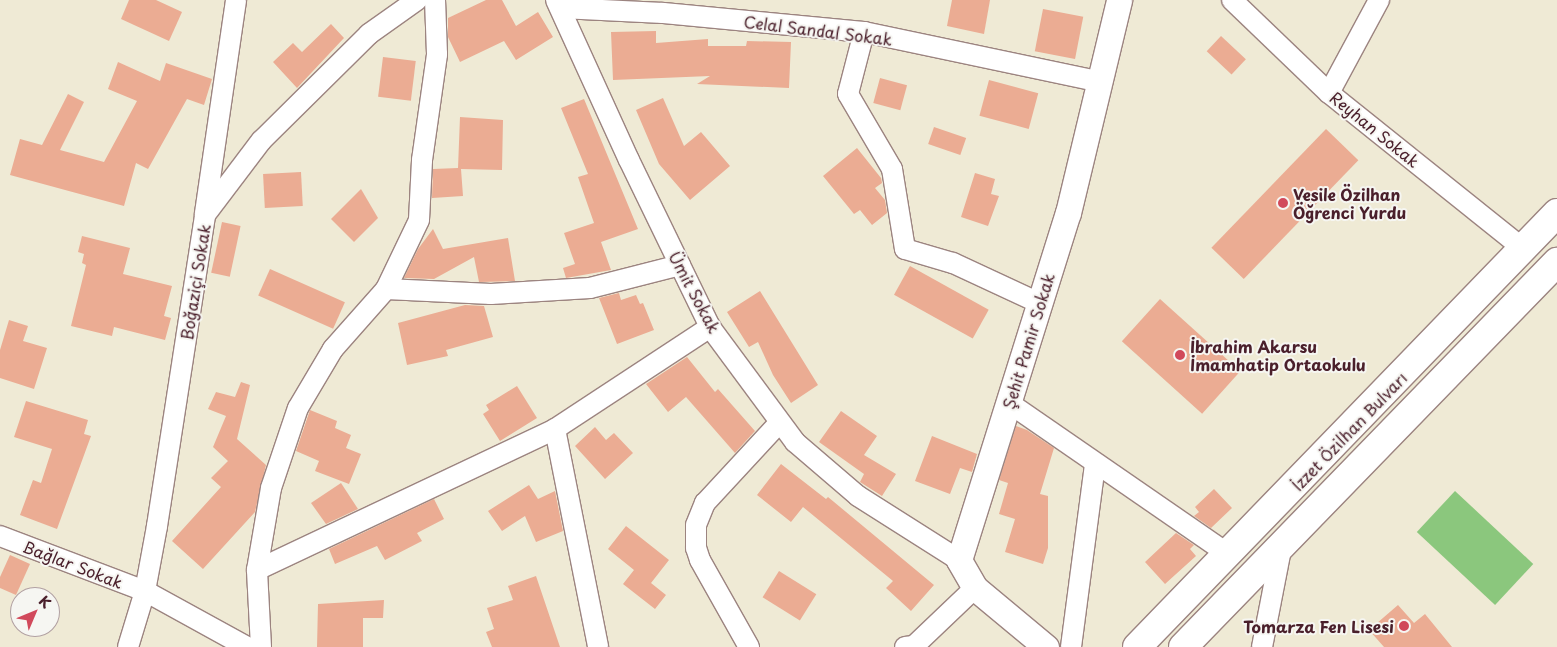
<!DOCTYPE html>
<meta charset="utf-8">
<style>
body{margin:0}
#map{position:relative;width:1557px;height:647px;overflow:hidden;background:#efead5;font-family:"Playpen Sans",sans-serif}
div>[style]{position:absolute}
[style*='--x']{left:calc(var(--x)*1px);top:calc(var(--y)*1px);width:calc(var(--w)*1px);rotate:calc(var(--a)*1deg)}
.green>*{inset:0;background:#8bc77d;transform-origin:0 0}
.building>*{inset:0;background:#ebac93;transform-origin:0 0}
.roads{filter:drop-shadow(1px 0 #9c8480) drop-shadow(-1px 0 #9c8480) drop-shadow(0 1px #9c8480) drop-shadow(0 -1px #9c8480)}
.minor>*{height:20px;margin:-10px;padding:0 10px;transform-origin:10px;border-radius:10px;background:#fff}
.tertiary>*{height:25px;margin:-12.5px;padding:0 12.5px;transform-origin:12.5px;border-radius:12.5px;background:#fff}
.secondary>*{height:28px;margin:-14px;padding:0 14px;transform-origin:14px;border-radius:14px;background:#fff}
.dots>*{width:14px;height:14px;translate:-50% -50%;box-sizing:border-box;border:2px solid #f6f6f2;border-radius:50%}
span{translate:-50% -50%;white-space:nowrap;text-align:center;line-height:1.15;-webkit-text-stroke:4px #f6f6f2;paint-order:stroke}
.street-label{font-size:16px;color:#4a1f2b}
.poi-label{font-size:16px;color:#4a1f2b;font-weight:700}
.left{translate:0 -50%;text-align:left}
.right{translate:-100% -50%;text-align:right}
.north{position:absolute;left:10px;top:587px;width:50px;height:50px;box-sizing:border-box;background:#f6f6f2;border:1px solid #b1a0a2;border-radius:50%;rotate:45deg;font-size:14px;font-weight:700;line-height:20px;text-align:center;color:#4a1f2b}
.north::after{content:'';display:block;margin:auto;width:18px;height:22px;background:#d1495b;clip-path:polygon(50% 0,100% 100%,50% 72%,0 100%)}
</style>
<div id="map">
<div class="green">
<div style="left:1455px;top:491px;width:107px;height:56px;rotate:43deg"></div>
</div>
<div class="building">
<div style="clip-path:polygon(129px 0,156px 0,182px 12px,169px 41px,121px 19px)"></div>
<div style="clip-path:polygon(486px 0,502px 0,516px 26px,538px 12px,553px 37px,516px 60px,504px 41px,460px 62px,448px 37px,448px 18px)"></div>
<div style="clip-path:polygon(952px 0,990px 0,984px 34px,947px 26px)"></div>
<div style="left:1043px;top:9px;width:41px;height:43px;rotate:11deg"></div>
<div style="clip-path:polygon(331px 24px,344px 38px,297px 88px,273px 62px,293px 43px,302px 52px)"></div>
<div style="clip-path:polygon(656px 31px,656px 43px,708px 39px,708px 46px,746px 46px,747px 41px,791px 42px,789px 88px,697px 84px,710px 76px,613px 80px,611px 32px)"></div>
<div style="left:1221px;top:36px;width:34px;height:21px;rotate:43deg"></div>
<div style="left:383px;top:57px;width:33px;height:40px;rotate:7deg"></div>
<div style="clip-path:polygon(118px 62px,160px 81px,166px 63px,212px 79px,204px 105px,187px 99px,148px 169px,136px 163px,124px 206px,10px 175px,20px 139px,42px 145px,68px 94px,84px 102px,60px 150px,104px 162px,137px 101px,108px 89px)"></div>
<div style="left:880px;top:78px;width:28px;height:26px;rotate:15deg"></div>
<div style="left:989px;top:80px;width:51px;height:37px;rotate:15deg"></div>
<div style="clip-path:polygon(663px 98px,684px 146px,701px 132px,730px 166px,690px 200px,659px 164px,636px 110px)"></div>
<div style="clip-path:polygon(584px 99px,638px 229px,601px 242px,611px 270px,566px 278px,563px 268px,575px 264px,564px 233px,594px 223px,578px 177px,588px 174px,561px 108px)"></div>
<div style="clip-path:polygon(460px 117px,503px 120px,502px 170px,461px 169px,463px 196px,432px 198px,433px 169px,458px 168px)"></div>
<div style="left:934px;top:127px;width:34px;height:18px;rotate:19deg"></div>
<div style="left:1326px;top:129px;width:45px;height:165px;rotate:44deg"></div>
<div style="clip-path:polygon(857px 148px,881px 178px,882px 183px,875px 188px,885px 200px,887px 213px,872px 225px,860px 210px,854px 214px,823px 176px)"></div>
<div style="left:301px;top:172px;width:34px;height:38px;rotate:87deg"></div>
<div style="clip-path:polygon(975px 173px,995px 179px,991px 194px,999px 196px,988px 226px,961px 217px)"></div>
<div style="clip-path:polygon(361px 189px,378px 218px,354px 242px,331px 219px)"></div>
<div style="left:222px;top:222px;width:19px;height:52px;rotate:12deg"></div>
<div style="clip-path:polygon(433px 229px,443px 249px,508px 238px,515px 281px,479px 282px,474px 257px,434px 279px,404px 278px,418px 249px)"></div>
<div style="clip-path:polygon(82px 236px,130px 248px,123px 274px,172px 286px,164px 316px,171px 318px,165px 340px,114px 327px,112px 336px,71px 326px,86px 265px,82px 263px,84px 254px,78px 252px)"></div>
<div style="left:910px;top:266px;width:90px;height:33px;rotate:29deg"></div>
<div style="left:270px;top:269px;width:82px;height:29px;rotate:24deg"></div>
<div style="clip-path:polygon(760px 291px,818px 385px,791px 403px,773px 375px,758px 342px,749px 347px,727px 312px)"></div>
<div style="clip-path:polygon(619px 293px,621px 300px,636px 295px,640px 304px,643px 303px,654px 330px,617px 344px,599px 298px)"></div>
<div style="left:1160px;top:299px;width:108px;height:57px;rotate:42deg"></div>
<div style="clip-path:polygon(465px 305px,484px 306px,493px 337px,446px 350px,448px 356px,407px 365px,398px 323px)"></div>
<div style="clip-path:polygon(9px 320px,28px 326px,23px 341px,47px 348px,34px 389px,0 378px,0 350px)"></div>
<div style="clip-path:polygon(687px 357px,715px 392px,718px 389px,755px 431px,735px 453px,686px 397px,668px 412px,646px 384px)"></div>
<div style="clip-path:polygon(241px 382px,250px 385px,237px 439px,266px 465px,255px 512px,203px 569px,172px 541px,221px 487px,211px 478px,228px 461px,213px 447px,226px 416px,208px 409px,216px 392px,235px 397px)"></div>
<div style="clip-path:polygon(517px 386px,537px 418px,500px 441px,483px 414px,489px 410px,486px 405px)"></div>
<div style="clip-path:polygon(26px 401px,88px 420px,84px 434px,91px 436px,57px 529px,20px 515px,33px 480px,41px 483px,52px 449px,14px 437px)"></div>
<div style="clip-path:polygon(310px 410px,337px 421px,335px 428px,351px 435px,346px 448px,361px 454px,349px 484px,315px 471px,319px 461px,296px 451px)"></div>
<div style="clip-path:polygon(841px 411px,877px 436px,864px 455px,896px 474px,882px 496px,860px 482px,864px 474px,819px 442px)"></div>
<div style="clip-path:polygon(1016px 426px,1027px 430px,1054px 448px,1040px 494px,1048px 496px,1048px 548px,1043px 564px,1005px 552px,1015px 519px,999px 514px,1008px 483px,999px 480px)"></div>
<div style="clip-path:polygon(595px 427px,606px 440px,614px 433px,633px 453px,605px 479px,575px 446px)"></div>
<div style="clip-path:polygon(932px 436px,977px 454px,972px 472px,960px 468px,950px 494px,915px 481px)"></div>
<div style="clip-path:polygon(781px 464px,826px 499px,828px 497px,934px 585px,911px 611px,886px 588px,893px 581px,803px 507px,791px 522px,757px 495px)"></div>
<div style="clip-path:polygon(341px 483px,358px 509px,326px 524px,311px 503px)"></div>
<div style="clip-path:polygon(529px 485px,538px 499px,555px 491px,563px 531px,536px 542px,525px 516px,502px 531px,488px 511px)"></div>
<div style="clip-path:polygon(1214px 489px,1232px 508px,1211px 528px,1194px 516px,1199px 512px,1195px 507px)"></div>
<div style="clip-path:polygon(434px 499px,444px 519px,417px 533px,422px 541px,385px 560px,377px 546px,335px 564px,329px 549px)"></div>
<div style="clip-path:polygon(626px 526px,669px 560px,651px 583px,666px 595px,655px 609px,623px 584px,634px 570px,608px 549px)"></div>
<div style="clip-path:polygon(1176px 533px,1194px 545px,1190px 549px,1196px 556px,1165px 584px,1145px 562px)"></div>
<div style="clip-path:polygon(10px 555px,30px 564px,16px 595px,0 588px,0 577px)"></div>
<div style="left:779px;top:571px;width:44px;height:31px;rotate:32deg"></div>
<div style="clip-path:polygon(536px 576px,560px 647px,492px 647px,486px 632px,494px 629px,487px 608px,513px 600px,508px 586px)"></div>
<div style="clip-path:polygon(384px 600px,383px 618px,363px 618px,363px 647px,317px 647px,318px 604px)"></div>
<div style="clip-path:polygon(1398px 605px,1414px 623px,1425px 614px,1452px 647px,1384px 647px,1369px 630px)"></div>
</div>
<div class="roads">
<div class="minor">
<div style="--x:556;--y:0;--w:176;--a:65.5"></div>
<div style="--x:629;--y:160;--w:186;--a:64.1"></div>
<div style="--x:710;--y:327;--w:143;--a:53.5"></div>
<div style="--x:795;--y:442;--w:83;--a:40.6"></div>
<div style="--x:858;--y:496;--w:120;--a:32.4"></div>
<div style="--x:1232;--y:0;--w:134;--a:43.8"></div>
<div style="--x:1329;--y:93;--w:251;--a:38.7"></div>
<div style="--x:561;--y:8;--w:102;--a:2.8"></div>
<div style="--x:663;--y:13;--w:202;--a:5.4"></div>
<div style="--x:864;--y:32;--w:242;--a:11.9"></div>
<div style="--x:864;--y:32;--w:64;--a:104.5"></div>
<div style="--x:848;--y:94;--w:87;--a:59.6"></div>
<div style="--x:892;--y:169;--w:81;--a:80.8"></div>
<div style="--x:905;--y:249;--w:50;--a:16.3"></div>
<div style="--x:953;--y:263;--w:95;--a:24.9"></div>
<div style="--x:1329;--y:93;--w:106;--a:-61.7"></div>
<div style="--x:205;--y:213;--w:215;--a:-81.7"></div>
<div style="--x:386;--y:289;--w:105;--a:2.7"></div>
<div style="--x:491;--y:294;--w:99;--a:-3.5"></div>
<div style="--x:590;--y:288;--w:93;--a:-14.3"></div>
<div style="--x:1009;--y:403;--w:267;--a:34.6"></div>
<div style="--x:555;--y:429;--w:222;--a:78.8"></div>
<div style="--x:0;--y:536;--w:155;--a:20.8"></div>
<div style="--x:145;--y:591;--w:116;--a:28.8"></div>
<div style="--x:257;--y:570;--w:330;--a:-25.3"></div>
<div style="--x:555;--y:429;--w:186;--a:-33.3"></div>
<div style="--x:128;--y:647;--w:59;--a:-73.1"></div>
<div style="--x:145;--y:591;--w:66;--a:-79.5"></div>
<div style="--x:157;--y:526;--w:315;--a:-81.2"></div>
<div style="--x:205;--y:215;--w:93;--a:-52.9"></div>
<div style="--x:261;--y:141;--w:152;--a:-44.7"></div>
<div style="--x:369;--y:34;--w:59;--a:-35.3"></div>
<div style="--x:261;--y:647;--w:77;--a:-93"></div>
<div style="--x:257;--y:570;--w:83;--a:-80.3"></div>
<div style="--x:271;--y:488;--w:84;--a:-71.4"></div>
<div style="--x:298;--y:408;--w:69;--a:-59.3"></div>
<div style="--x:333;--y:349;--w:80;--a:-48.5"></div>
<div style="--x:386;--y:289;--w:76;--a:-64.4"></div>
<div style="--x:419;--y:220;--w:60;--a:-87.1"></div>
<div style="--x:422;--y:160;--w:107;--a:-81.9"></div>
<div style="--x:437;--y:54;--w:54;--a:-92.1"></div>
<div style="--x:749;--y:647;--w:100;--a:-119.4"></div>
<div style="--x:700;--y:560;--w:13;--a:-108"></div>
<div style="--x:696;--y:548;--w:23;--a:-90"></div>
<div style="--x:696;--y:525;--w:24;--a:-68"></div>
<div style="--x:705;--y:503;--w:110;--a:-47.2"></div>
<div style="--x:905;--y:647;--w:9;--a:-6"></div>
<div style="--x:914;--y:646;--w:84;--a:-43.6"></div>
<div style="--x:1071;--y:647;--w:184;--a:-82.5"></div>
<div style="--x:1262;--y:647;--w:100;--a:-79"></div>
</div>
<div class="tertiary">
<div style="--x:1046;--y:647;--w:92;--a:-140.3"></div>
<div style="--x:975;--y:588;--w:32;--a:-120"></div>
<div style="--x:959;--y:560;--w:364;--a:-72.6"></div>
<div style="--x:1068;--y:213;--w:219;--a:-76.5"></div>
</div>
<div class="secondary">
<div style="--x:1137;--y:647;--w:604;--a:-45.94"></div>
<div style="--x:1183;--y:647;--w:537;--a:-45.83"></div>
</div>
</div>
<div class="dots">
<div style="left:1283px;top:203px;background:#d1495b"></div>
<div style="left:1180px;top:355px;background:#d1495b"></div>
<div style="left:1404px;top:626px;background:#d1495b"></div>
</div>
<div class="street-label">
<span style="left:818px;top:30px;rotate:7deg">Celal Sandal Sokak</span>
<span style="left:1375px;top:129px;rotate:39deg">Reyhan Sokak</span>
<span style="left:195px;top:282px;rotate:-81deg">Boğaziçi Sokak</span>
<span style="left:695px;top:292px;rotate:62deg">Ümit Sokak</span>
<span style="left:1028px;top:341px;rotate:-73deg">Şehit Pamir Sokak</span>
<span style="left:1349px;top:431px;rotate:-46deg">İzzet Özilhan Bulvarı</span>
<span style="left:73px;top:564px;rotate:21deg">Bağlar Sokak</span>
</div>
<div class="poi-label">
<span class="left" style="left:1293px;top:203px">Vesile Özilhan<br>Öğrenci Yurdu</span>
<span class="left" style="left:1190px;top:355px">İbrahim Akarsu<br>İmamhatip Ortaokulu</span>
<span class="right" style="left:1394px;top:626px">Tomarza Fen Lisesi</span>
</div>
<div class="north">K</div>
</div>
